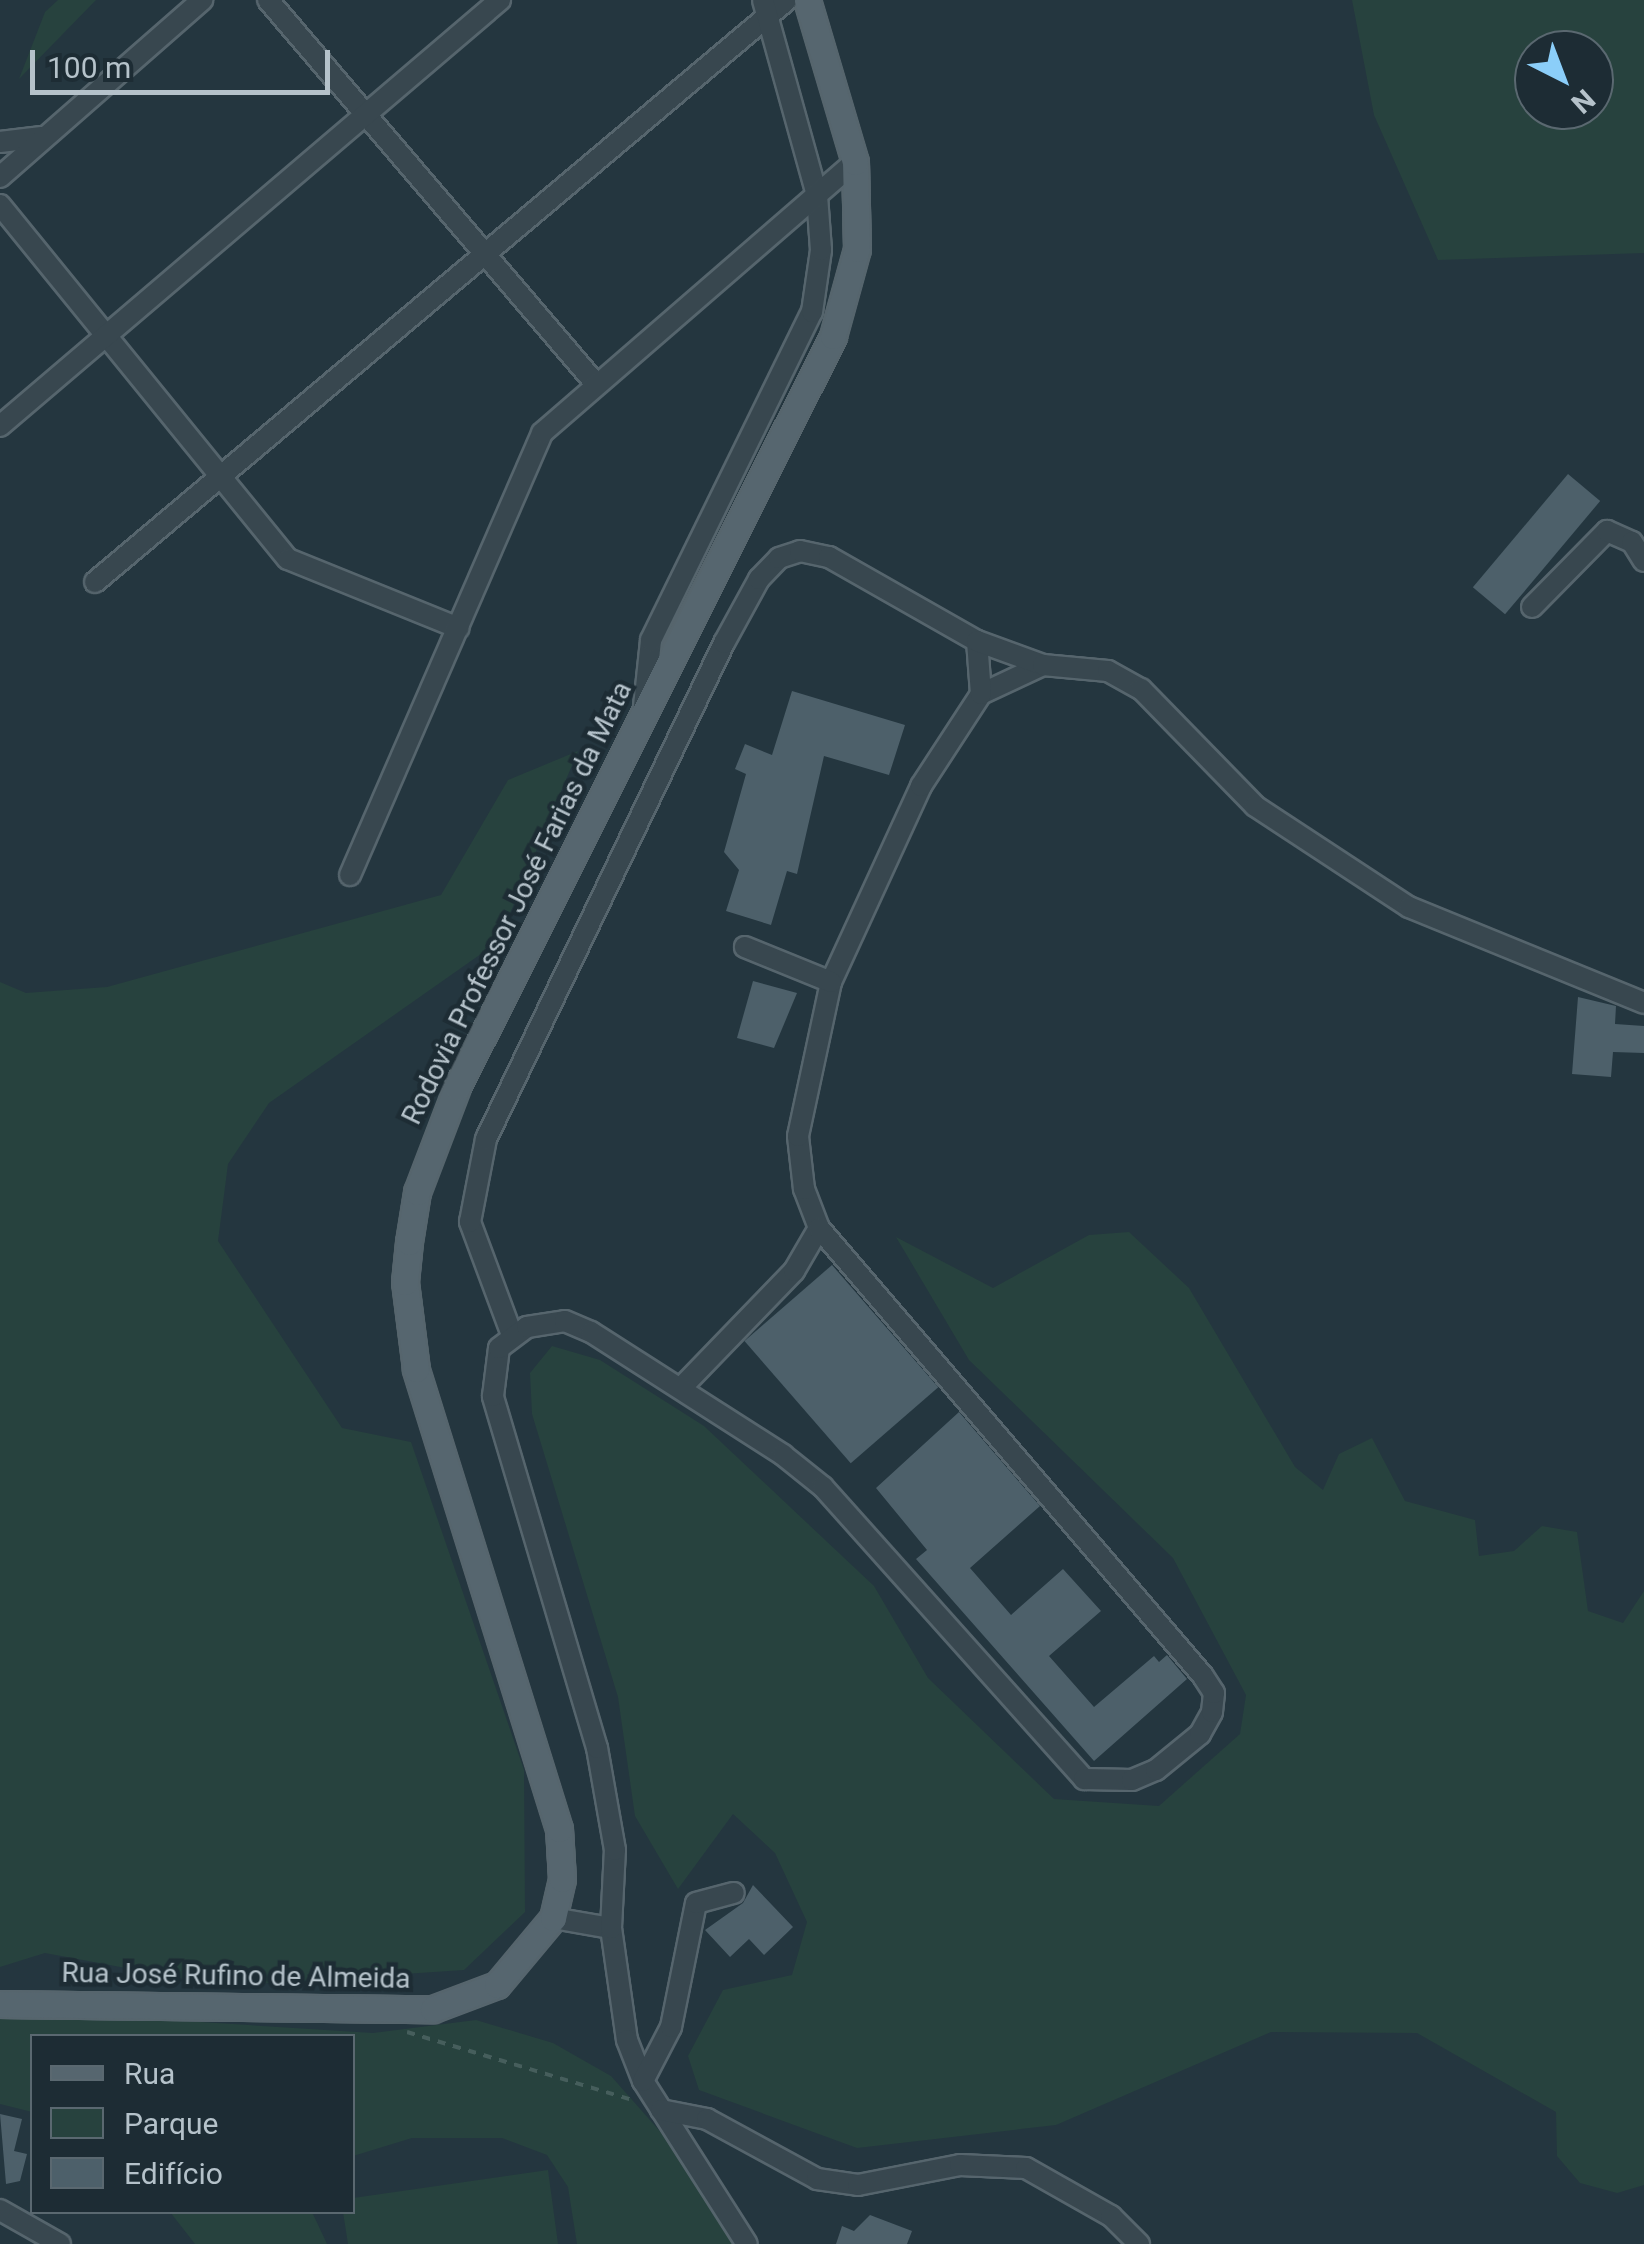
<!DOCTYPE html>
<meta charset="utf-8">
<style>
body{margin:0}
#map{position:relative;width:1644px;height:2244px;overflow:hidden;background:#24363f;font-family:Roboto,sans-serif}
div>[style]{position:absolute}
[style*='--x']{left:calc(var(--x)*1px);top:calc(var(--y)*1px);width:calc(var(--w)*1px);rotate:calc(var(--a)*1deg)}
.green>*{inset:0;background:#27423e}
.building>*{inset:0;background:#4d606a;transform-origin:0 0}
.path>*{height:4px;margin-top:-2px;transform-origin:0;background:repeating-linear-gradient(90deg,#465e5c 0 8px,transparent 0 16px)}
.roads{filter:drop-shadow(2px 0 #56656d) drop-shadow(-2px 0 #56656d) drop-shadow(0 2px #56656d) drop-shadow(0 -2px #56656d)}
.minor>*{height:20px;margin:-10px;padding:0 10px;transform-origin:10px;border-radius:10px;background:#38474f}
.major>*{height:25px;margin:-12.5px;padding:0 12.5px;transform-origin:12.5px;border-radius:12.5px;background:#56666f}
span{translate:-50% -50%;white-space:nowrap;text-align:center;line-height:1.15;-webkit-text-stroke:9px #1d2c34;paint-order:stroke}
.street-label{font-size:28px;color:#b5c2ca}
.legend{position:absolute;left:30px;top:2034px;width:325px;height:180px;box-sizing:border-box;background:#1d2c34;border:2px solid #5a6870;margin:0;padding:12px 18px;list-style:none;font-size:30px;color:#b5c2ca}
.legend li{display:flex;align-items:center;gap:20px;height:50px}
.legend b{width:50px;border:2px solid #5a6870}
.north{position:absolute;left:1514px;top:30px;width:100px;height:100px;box-sizing:border-box;background:#1d2c34;border:2px solid #5a6870;border-radius:50%;rotate:138deg;font-size:28px;font-weight:700;line-height:40px;text-align:center;color:#b5c2ca}
.north::after{content:'';display:block;margin:auto;width:35px;height:45px;background:#8bcef9;clip-path:polygon(50% 0,100% 100%,50% 72%,0 100%)}
.scale{position:absolute;left:30px;top:50px;width:300px;height:45px;box-sizing:border-box;border:5px solid #b5c2ca;border-top:0;padding-left:12px;font-size:30px;line-height:35px;white-space:nowrap;color:#b5c2ca;-webkit-text-stroke:8px #1d2c34;paint-order:stroke}
</style>
<div id="map">
<div class="green">
<div style="clip-path:polygon(58px 0,96px 0,19px 79px,45px 12px)"></div>
<div style="clip-path:polygon(evenodd,1352px 0,1644px 0,1644px 253px,1438px 260px,1374px 115px,1352px 0,1534px 50px,1594px 50px,1594px 110px,1534px 110px,1534px 50px)"></div>
<div style="clip-path:polygon(578px 751px,498px 942px,269px 1103px,228px 1164px,218px 1241px,342px 1428px,411px 1442px,524px 1770px,525px 1912px,464px 1970px,223px 1986px,45px 1953px,0 1967px,0 982px,26px 993px,107px 987px,441px 895px,508px 780px)"></div>
<div style="clip-path:polygon(1129px 1232px,1189px 1288px,1295px 1467px,1323px 1490px,1339px 1454px,1372px 1438px,1405px 1501px,1475px 1520px,1479px 1556px,1514px 1551px,1542px 1526px,1577px 1532px,1588px 1611px,1623px 1623px,1644px 1591px,1644px 2185px,1617px 2193px,1580px 2183px,1557px 2156px,1556px 2112px,1417px 2033px,1271px 2032px,1056px 2125px,857px 2148px,699px 2090px,688px 2056px,723px 1990px,792px 1975px,807px 1922px,775px 1853px,733px 1814px,678px 1889px,635px 1816px,618px 1697px,532px 1414px,530px 1373px,552px 1346px,600px 1360px,704px 1426px,874px 1586px,928px 1678px,1054px 1799px,1159px 1806px,1240px 1734px,1246px 1695px,1173px 1558px,969px 1360px,896px 1237px,993px 1288px,1089px 1235px)"></div>
<div style="clip-path:polygon(75px 2014px,373px 2033px,476px 2020px,553px 2043px,611px 2076px,672px 2145px,738px 2244px,577px 2244px,568px 2187px,547px 2155px,502px 2138px,412px 2138px,353px 2156px,352px 2036px,32px 2036px,32px 2112px,0 2104px,0 2015px)"></div>
<div style="clip-path:polygon(548px 2170px,558px 2244px,348px 2244px,343px 2212px,352px 2212px,353px 2198px)"></div>
<div style="clip-path:polygon(170px 2212px,312px 2212px,327px 2244px,195px 2244px)"></div>
</div>
<div class="building">
<div style="left:1568px;top:474px;width:42px;height:148px;rotate:40deg"></div>
<div style="clip-path:polygon(792px 691px,905px 725px,889px 775px,824px 756px,797px 874px,787px 871px,771px 925px,726px 911px,739px 870px,724px 852px,746px 774px,735px 769px,745px 744px,772px 755px)"></div>
<div style="clip-path:polygon(753px 981px,797px 993px,774px 1048px,737px 1038px)"></div>
<div style="clip-path:polygon(1578px 997px,1616px 1006px,1615px 1024px,1644px 1026px,1644px 1053px,1613px 1052px,1611px 1077px,1572px 1074px)"></div>
<div style="left:832px;top:1265px;width:162px;height:116px;rotate:49deg"></div>
<div style="clip-path:polygon(959px 1412px,1040px 1506px,970px 1568px,1011px 1615px,1063px 1569px,1101px 1611px,1049px 1656px,1094px 1707px,1154px 1656px,1159px 1662px,1167px 1655px,1187px 1679px,1094px 1761px,916px 1559px,927px 1550px,876px 1488px)"></div>
<div style="clip-path:polygon(753px 1885px,793px 1927px,764px 1955px,749px 1939px,730px 1957px,705px 1930px,743px 1903px)"></div>
<div style="clip-path:polygon(0 2114px,22px 2119px,14px 2151px,27px 2154px,20px 2181px,6px 2184px)"></div>
<div style="clip-path:polygon(870px 2215px,912px 2231px,907px 2244px,836px 2244px,842px 2226px,854px 2231px)"></div>
</div>
<div class="path">
<div style="--x:407;--y:2032;--w:235;--a:16.8"></div>
</div>
<div class="roads">
<div class="minor">
<div style="--x:268;--y:0;--w:505;--a:49.5"></div>
<div style="--x:0;--y:142;--w:42;--a:-6.8"></div>
<div style="--x:0;--y:177;--w:269;--a:-41.2"></div>
<div style="--x:0;--y:205;--w:456;--a:50.9"></div>
<div style="--x:288;--y:559;--w:184;--a:22"></div>
<div style="--x:0;--y:426;--w:657;--a:-40.43"></div>
<div style="--x:95;--y:582;--w:904;--a:-40.07"></div>
<div style="--x:1532;--y:607;--w:107;--a:-45.4"></div>
<div style="--x:1607;--y:531;--w:27;--a:24"></div>
<div style="--x:1632;--y:542;--w:22;--a:58"></div>
<div style="--x:981;--y:694;--w:68;--a:-25.1"></div>
<div style="--x:644;--y:706;--w:66;--a:-83.9"></div>
<div style="--x:651;--y:640;--w:365;--a:-63.9"></div>
<div style="--x:812;--y:312;--w:63;--a:-81.7"></div>
<div style="--x:821;--y:250;--w:55;--a:-94.2"></div>
<div style="--x:817;--y:195;--w:202;--a:-105.5"></div>
<div style="--x:350;--y:875;--w:482;--a:-66.5"></div>
<div style="--x:542;--y:433;--w:414;--a:-40.9"></div>
<div style="--x:831;--y:982;--w:216;--a:-65.3"></div>
<div style="--x:921;--y:786;--w:110;--a:-56.9"></div>
<div style="--x:981;--y:694;--w:53;--a:-94.3"></div>
<div style="--x:512;--y:1335;--w:121;--a:-110.4"></div>
<div style="--x:470;--y:1222;--w:85;--a:-79.1"></div>
<div style="--x:486;--y:1139;--w:550;--a:-64.37"></div>
<div style="--x:724;--y:643;--w:73;--a:-61.3"></div>
<div style="--x:759;--y:579;--w:29;--a:-46"></div>
<div style="--x:779;--y:558;--w:22;--a:-18"></div>
<div style="--x:800;--y:551;--w:30;--a:12"></div>
<div style="--x:829;--y:557;--w:170;--a:29.6"></div>
<div style="--x:977;--y:641;--w:70;--a:20"></div>
<div style="--x:1043;--y:665;--w:65;--a:5.3"></div>
<div style="--x:1108;--y:671;--w:38;--a:29"></div>
<div style="--x:1141;--y:689;--w:163;--a:45.7"></div>
<div style="--x:1255;--y:806;--w:184;--a:33.3"></div>
<div style="--x:1409;--y:907;--w:254;--a:22.2"></div>
<div style="--x:681;--y:1388;--w:163;--a:-46"></div>
<div style="--x:794;--y:1271;--w:50;--a:-59.8"></div>
<div style="--x:819;--y:1228;--w:42;--a:-111"></div>
<div style="--x:804;--y:1189;--w:53;--a:-96.5"></div>
<div style="--x:798;--y:1136;--w:157;--a:-77.9"></div>
<div style="--x:831;--y:982;--w:93;--a:-157.9"></div>
<div style="--x:553;--y:1918;--w:59;--a:9.8"></div>
<div style="--x:611;--y:1928;--w:113;--a:81.9"></div>
<div style="--x:627;--y:2040;--w:44;--a:68.7"></div>
<div style="--x:643;--y:2081;--w:193;--a:57.5"></div>
<div style="--x:611;--y:1928;--w:78;--a:-87.1"></div>
<div style="--x:615;--y:1850;--w:104;--a:-100"></div>
<div style="--x:597;--y:1748;--w:367;--a:-106.5"></div>
<div style="--x:493;--y:1396;--w:48;--a:-82.9"></div>
<div style="--x:499;--y:1348;--w:35;--a:-37"></div>
<div style="--x:527;--y:1327;--w:38;--a:-9"></div>
<div style="--x:565;--y:1321;--w:28;--a:23"></div>
<div style="--x:591;--y:1332;--w:228;--a:32.6"></div>
<div style="--x:783;--y:1455;--w:51;--a:38.7"></div>
<div style="--x:823;--y:1487;--w:392;--a:48.2"></div>
<div style="--x:1084;--y:1779;--w:48;--a:1.2"></div>
<div style="--x:1132;--y:1780;--w:26;--a:-23"></div>
<div style="--x:1156;--y:1770;--w:57;--a:-39.3"></div>
<div style="--x:1200;--y:1734;--w:25;--a:-61"></div>
<div style="--x:1212;--y:1712;--w:19;--a:-84"></div>
<div style="--x:1214;--y:1693;--w:20;--a:-123"></div>
<div style="--x:1203;--y:1676;--w:590;--a:-130.6"></div>
<div style="--x:643;--y:2081;--w:61;--a:-62.6"></div>
<div style="--x:671;--y:2027;--w:126;--a:-78.6"></div>
<div style="--x:696;--y:1903;--w:39;--a:-15"></div>
<div style="--x:661;--y:2110;--w:47;--a:11.1"></div>
<div style="--x:707;--y:2119;--w:125;--a:28.6"></div>
<div style="--x:817;--y:2179;--w:41;--a:8.3"></div>
<div style="--x:858;--y:2185;--w:104;--a:-11.1"></div>
<div style="--x:960;--y:2165;--w:66;--a:2.6"></div>
<div style="--x:1026;--y:2168;--w:98;--a:29.5"></div>
<div style="--x:1111;--y:2216;--w:40;--a:45"></div>
<div style="--x:0;--y:2210;--w:69;--a:29.5"></div>
</div>
<div class="major">
<div style="--x:0;--y:2004;--w:433;--a:0.7"></div>
<div style="--x:433;--y:2009;--w:68;--a:-20.6"></div>
<div style="--x:497;--y:1985;--w:87;--a:-50.1"></div>
<div style="--x:553;--y:1918;--w:40;--a:-77"></div>
<div style="--x:562;--y:1879;--w:50;--a:-93.4"></div>
<div style="--x:559;--y:1829;--w:482;--a:-107.3"></div>
<div style="--x:416;--y:1369;--w:88;--a:-97.2"></div>
<div style="--x:405;--y:1282;--w:40;--a:-84.3"></div>
<div style="--x:409;--y:1242;--w:51;--a:-80.9"></div>
<div style="--x:417;--y:1192;--w:112;--a:-69.1"></div>
<div style="--x:457;--y:1087;--w:840;--a:-63.4"></div>
<div style="--x:833;--y:336;--w:90;--a:-74.6"></div>
<div style="--x:857;--y:249;--w:87;--a:-91.3"></div>
<div style="--x:855;--y:162;--w:169;--a:-106.5"></div>
</div>
</div>
<div class="street-label">
<span style="left:517px;top:903px;rotate:-64deg">Rodovia Professor José Farias da Mata</span>
<span style="left:236px;top:1976px;rotate:1deg">Rua José Rufino de Almeida</span>
</div>
<ul class="legend">
<li><b style="height:12px;background:#56666f"></b>Rua</li>
<li><b style="height:28px;background:#27423e"></b>Parque</li>
<li><b style="height:28px;background:#4d606a"></b>Edifício</li>
</ul>
<div class="north">N</div>
<div class="scale">100 m</div>
</div>
